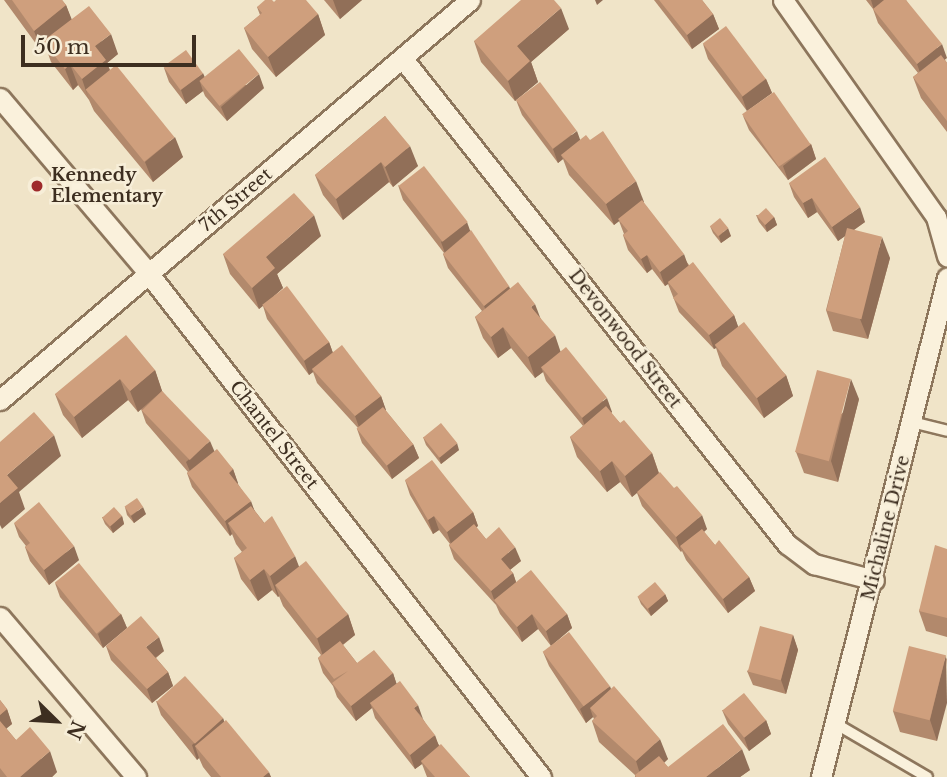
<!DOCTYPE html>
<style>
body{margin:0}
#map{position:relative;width:947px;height:777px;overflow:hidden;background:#f0e4c8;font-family:"Libre Baskerville",serif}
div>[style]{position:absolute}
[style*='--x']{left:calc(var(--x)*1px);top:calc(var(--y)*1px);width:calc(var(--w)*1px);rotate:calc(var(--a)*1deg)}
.roads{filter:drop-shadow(2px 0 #8d765c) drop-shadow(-2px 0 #8d765c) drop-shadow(0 2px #8d765c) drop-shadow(0 -2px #8d765c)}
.service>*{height:10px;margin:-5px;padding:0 5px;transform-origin:5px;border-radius:5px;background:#faf1dc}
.minor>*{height:19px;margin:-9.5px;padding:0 9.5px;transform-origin:9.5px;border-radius:9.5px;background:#faf1dc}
.wall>*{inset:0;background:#b2896c}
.shaded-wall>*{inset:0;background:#916f58}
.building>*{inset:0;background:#cf9f7d;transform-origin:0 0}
.dots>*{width:19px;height:19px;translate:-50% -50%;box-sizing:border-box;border:4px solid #f7eed8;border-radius:50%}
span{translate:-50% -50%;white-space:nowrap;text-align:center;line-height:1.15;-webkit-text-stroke:5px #f7eed8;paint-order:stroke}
.poi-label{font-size:18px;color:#3d2e20;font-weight:700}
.left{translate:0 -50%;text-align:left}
.street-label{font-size:18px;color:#3d2e20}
.north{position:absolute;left:21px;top:686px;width:70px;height:70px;-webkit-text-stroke:5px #f7eed8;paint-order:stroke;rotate:114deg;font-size:19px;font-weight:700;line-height:28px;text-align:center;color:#3d2e20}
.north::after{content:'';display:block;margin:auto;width:24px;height:32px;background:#3d2e20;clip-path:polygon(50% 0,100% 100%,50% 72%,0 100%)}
.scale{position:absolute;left:21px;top:35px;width:175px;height:32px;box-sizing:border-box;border:4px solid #3d2e20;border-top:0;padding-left:9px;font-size:21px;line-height:24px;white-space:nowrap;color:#3d2e20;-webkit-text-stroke:5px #f7eed8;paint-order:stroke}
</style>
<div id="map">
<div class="roads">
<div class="service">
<div style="--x:912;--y:422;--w:36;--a:14"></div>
<div style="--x:838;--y:725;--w:103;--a:30.3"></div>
</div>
<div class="minor">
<div style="--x:783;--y:0;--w:266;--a:54.8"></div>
<div style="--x:936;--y:217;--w:41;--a:74.2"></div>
<div style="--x:403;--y:59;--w:619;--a:51.63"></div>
<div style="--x:787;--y:544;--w:34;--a:37"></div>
<div style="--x:814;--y:564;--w:62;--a:14.9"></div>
<div style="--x:0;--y:98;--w:231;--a:49.7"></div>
<div style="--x:149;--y:274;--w:638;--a:52.07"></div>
<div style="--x:0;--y:400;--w:617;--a:-40.4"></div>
<div style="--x:0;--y:617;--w:210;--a:49.6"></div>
<div style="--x:821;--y:777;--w:515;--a:-75.83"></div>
</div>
</div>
<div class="wall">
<div style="clip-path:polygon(4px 0,62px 0,66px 5px,71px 19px,118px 54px,107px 63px,110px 70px,183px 157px,153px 182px,94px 111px,89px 100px,78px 85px,73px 90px,51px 62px,46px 48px,42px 52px)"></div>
<div style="clip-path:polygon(324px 0,362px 0,340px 19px)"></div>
<div style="clip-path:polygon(654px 0,702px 0,713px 14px,719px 29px,692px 49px)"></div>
<div style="clip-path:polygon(866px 0,906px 0,947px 63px,947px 132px,921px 98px,913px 77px,918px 73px,878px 23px,873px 9px)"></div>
<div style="clip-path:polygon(274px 2px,318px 14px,325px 35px,276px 77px,252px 49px,244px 28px,260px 15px,257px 7px)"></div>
<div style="clip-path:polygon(569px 29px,531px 62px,538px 82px,515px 101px,481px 62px,474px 41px)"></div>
<div style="clip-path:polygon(703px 44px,766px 79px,772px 93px,747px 111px,708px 59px)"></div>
<div style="clip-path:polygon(164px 68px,205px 78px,264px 88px,227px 121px,205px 96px,203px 91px,186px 104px,169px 82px)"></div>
<div style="clip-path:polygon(516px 100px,580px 140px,643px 202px,689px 265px,734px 315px,738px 327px,786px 375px,793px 396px,764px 418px,722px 366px,716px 348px,714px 349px,679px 312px,668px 284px,665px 286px,652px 269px,647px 273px,628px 250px,623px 235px,624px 234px,619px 221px,614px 225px,569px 175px,563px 159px,558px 163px,522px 115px)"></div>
<div style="clip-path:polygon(385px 116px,418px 166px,393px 187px,389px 182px,343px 220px,323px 195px,315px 175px)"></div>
<div style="clip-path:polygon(743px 116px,811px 144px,816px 159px,788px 180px,749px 130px)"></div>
<div style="clip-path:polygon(789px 183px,865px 222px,854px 230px,890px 258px,868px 339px,833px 331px,826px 310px,845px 236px,838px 241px,817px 212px,808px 218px,794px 197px)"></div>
<div style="clip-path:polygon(398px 185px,470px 231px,510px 289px,540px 318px,560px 351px,612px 412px,611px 413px,620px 423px,652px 453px,659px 473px,707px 529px,704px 532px,715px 545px,749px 577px,755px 591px,728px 613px,686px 560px,682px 551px,681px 552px,642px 506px,637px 493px,632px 497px,620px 482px,607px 492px,577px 457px,570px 437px,583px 426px,546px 381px,543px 372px,535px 378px,511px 348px,498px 358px,483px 338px,475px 317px,482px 311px,448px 268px,443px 254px,444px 253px,403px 200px)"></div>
<div style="clip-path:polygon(756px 215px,774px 217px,777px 225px,767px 232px,759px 222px)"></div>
<div style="clip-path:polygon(710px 226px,731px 236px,721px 243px,713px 233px)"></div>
<div style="clip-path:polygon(321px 236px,277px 274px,283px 288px,274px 296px,329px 342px,333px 353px,381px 396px,386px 411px,413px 444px,419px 458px,392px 479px,362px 443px,357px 429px,358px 428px,317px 383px,313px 372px,309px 375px,267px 319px,263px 306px,259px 309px,230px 274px,223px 254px)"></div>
<div style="clip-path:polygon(155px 370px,162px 391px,214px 452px,233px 469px,238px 484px,255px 511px,299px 567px,348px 614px,355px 635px,343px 645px,357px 663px,393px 673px,396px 683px,423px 719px,439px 745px,470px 777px,427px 777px,422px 764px,415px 769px,375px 718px,372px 708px,356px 721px,337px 697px,333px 686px,323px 673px,318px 658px,321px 655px,283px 606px,279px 596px,278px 597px,272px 590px,258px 601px,241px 579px,234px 558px,242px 552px,236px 544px,232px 534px,230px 536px,192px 487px,187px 473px,188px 472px,146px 423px,141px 409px,138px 412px,128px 400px,82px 438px,63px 415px,55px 394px)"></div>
<div style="clip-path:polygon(859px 399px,838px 482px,804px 473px,796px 452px)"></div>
<div style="clip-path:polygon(423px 437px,459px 450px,441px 464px,426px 445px)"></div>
<div style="clip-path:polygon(405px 480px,473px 512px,478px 526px,476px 527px,486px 539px,521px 561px,510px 570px,513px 573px,516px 582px,567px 614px,572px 628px,551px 646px,538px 629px,522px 642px,500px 614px,496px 605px,454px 559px,449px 545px,450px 544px,439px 530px,433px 534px,410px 495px)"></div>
<div style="clip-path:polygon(125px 507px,146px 514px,134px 523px,127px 515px)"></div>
<div style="clip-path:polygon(122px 516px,124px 524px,113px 533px,105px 524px,102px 517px)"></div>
<div style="clip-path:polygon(14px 523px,79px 560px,49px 585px,30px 561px,25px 547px,26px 546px,19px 537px)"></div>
<div style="clip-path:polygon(947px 549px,947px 637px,926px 631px,919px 611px)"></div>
<div style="clip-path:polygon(55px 583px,121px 614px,127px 628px,103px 648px,60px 597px)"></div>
<div style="clip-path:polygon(665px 594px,668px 601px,651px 616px,641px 604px,638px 597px)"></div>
<div style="clip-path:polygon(793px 635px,798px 650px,786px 694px,753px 685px,747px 671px)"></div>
<div style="clip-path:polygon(106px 646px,164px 651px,156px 658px,168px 672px,173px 686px,152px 703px,111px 660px)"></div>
<div style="clip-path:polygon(543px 652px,611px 689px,668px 759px,664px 763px,668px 767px,750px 770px,740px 777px,635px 777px,635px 775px,599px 742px,592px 721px,594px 719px,593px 717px,586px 723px,549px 666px)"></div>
<div style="clip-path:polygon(947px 658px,937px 741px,900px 732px,893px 711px)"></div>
<div style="clip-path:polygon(0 700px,7px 709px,12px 724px,6px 728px,16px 740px,57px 772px,52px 777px,0 777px)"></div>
<div style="clip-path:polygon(156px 701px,223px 718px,224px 722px,271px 777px,211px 777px,203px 767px,199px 758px,197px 760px,161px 715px)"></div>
<div style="clip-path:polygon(722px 710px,766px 720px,771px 734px,749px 751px,728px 724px)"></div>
</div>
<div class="shaded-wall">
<div style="clip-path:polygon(333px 0,362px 0,340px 19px)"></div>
<div style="clip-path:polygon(595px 0,603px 0,597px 5px)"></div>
<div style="clip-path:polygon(871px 0,887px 0,874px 10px)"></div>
<div style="clip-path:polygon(66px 5px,74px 25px,43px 41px,46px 48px,42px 52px,34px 31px)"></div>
<div style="clip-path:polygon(561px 8px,569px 29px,531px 62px,538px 82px,515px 101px,508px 81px,517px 46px)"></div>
<div style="clip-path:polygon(318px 14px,325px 35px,276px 77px,268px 57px)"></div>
<div style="clip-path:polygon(713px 14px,719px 29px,692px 49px,687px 35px)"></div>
<div style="clip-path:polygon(111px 34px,118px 54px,107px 63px,114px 81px,86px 90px,89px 100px,82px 79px,95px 46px)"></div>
<div style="clip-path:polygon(942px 44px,947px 58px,922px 78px,917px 64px)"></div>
<div style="clip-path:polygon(70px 64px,78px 85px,73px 90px,65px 69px)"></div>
<div style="clip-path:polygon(203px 73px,209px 87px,200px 82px,203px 91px,186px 104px,181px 90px)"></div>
<div style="clip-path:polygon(259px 74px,264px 88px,227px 121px,221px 107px)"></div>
<div style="clip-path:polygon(766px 79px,772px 93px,747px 111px,742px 97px)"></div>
<div style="clip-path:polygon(577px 131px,582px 145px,561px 155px,563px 159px,558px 163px,553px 149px)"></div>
<div style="clip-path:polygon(175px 137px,183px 157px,153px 182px,145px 162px)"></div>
<div style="clip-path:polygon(811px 144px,816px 159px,788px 180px,783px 166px)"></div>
<div style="clip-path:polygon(410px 146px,418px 166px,393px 187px,385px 167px)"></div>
<div style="clip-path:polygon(381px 162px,389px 182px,343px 220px,336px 199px)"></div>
<div style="clip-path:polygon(636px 181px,644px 202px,614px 225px,606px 204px)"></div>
<div style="clip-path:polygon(812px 198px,817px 212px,808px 218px,803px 203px)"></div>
<div style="clip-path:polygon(860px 207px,865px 222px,838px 241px,832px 227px)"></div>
<div style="clip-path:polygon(314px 215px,321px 236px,277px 274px,283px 288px,259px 309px,252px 288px,266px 257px)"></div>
<div style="clip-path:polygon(774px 217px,777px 225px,767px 232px,765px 225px)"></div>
<div style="clip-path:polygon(467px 222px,472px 236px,446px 256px,441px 242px)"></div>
<div style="clip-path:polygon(728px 228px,731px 236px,721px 243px,719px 236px)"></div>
<div style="clip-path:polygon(882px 237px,890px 258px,868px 339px,860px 319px)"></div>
<div style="clip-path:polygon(684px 254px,689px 268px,668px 282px,668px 284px,665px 286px,660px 272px)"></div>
<div style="clip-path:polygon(647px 255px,652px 269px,647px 273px,641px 259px)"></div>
<div style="clip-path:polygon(509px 286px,514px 300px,490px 320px,484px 306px)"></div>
<div style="clip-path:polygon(535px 304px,543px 325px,531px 307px)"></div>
<div style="clip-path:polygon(734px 315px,739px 329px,715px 345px,716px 348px,714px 349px,709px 335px)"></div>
<div style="clip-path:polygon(503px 327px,511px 348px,498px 358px,491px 337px)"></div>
<div style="clip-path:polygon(555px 335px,562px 356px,541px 367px,543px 372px,535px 378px,528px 357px)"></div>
<div style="clip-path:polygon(329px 342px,334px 356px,312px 369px,313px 372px,309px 375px,304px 361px)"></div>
<div style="clip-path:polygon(155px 370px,162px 391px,138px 412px,130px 391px)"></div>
<div style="clip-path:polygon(786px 375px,793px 396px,764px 418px,757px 398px)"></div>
<div style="clip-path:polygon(120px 379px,128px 400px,82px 438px,74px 417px)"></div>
<div style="clip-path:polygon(851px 379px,859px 399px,838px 482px,831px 461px)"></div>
<div style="clip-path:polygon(381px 396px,386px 410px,360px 430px,355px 416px)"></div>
<div style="clip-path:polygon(607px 398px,612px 412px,587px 432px,582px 418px)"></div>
<div style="clip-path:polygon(54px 435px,61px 456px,19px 492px,25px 509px,2px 529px,0 525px,0 503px,7px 475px)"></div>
<div style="clip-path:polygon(210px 441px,216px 455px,192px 476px,186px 462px)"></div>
<div style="clip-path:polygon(457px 443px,459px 450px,441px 464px,439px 457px)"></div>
<div style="clip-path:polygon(413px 444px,419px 458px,392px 479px,387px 465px)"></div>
<div style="clip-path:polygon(652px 453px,659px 474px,632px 497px,625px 476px)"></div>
<div style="clip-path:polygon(612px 461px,620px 482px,607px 492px,600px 471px)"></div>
<div style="clip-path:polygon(233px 469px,238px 483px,234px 487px,229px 473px)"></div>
<div style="clip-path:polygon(251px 501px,256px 515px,228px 523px,232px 534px,230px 536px,225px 521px)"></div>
<div style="clip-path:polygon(143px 507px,146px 514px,134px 523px,131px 516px)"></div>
<div style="clip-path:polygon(473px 512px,478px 526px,452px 547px,447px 532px)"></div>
<div style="clip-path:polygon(702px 515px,707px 529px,683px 550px,680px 546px,681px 552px,676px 537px)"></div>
<div style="clip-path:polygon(122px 516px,124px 524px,113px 533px,110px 526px)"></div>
<div style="clip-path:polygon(434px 516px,439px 530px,433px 534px,428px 520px)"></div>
<div style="clip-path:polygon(74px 546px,79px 560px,49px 585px,44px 570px)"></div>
<div style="clip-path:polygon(515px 547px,521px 561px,506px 573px,501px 559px)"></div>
<div style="clip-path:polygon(295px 556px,303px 577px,275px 585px,279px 596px,278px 597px,270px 576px)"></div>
<div style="clip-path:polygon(264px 569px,272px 590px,258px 601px,250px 580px)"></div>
<div style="clip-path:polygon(513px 573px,518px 588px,494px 600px,496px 605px,491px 591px)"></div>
<div style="clip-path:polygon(749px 577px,755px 591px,728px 613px,723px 599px)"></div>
<div style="clip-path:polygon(665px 594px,668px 601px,651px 616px,648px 608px)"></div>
<div style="clip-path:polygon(121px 614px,127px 628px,103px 648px,98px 634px)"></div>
<div style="clip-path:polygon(348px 614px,355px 635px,324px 659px,317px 638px)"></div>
<div style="clip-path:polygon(532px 614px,538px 629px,522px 642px,517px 627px)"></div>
<div style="clip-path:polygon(567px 614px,572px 628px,551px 646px,546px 631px)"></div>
<div style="clip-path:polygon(793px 635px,798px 650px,786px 694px,781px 680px)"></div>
<div style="clip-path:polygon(159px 637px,164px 651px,151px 661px,146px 647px)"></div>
<div style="clip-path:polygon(946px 655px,947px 703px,937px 741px,930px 720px)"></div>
<div style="clip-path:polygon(168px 672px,173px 686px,152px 703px,147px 689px)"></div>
<div style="clip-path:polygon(393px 673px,398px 688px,370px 703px,372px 708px,356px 721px,351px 706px)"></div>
<div style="clip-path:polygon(610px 686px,615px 701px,590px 708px,593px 717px,586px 723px,580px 709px)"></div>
<div style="clip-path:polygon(418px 705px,423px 719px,414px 708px)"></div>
<div style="clip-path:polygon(7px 709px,12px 724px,0 734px,0 715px)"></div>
<div style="clip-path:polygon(223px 718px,228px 733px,195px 746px,199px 758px,197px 760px,192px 745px)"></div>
<div style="clip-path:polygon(766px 720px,771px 734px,749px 751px,744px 737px)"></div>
<div style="clip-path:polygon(435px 735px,440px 749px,421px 761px,422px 764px,415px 769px,410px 755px)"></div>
<div style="clip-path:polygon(660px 739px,668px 759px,648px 777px,641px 777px,636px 761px)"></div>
<div style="clip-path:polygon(742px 749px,750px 770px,740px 777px,706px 777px)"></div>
<div style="clip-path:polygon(50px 751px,57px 772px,52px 777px,20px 777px)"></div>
<div style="clip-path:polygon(269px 772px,271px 777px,263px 777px)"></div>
</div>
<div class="building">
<div style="clip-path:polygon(12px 0,62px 0,66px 5px,34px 31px)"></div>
<div style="clip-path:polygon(265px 0,272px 0,274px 2px,276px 0,306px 0,318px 14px,268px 57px,244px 28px,262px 13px,257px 7px)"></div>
<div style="clip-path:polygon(521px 0,554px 0,561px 8px,517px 46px,530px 61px,508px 81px,474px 41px)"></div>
<div style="clip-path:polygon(659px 0,702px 0,713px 14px,687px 35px)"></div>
<div style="clip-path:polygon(884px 0,906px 0,942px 44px,917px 64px,873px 9px)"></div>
<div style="clip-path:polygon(89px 6px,111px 34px,95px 46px,106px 60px,82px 79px,70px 64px,65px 69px,43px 41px)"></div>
<div style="left:726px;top:26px;width:66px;height:29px;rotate:53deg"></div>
<div style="left:239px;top:49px;width:32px;height:51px;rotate:51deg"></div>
<div style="left:186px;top:50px;width:29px;height:28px;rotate:54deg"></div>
<div style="clip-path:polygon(941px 55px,947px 63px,947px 121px,913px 77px)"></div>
<div style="left:116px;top:65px;width:93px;height:39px;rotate:51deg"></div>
<div style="left:540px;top:82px;width:61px;height:30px;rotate:53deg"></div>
<div style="left:774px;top:92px;width:64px;height:39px;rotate:55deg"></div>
<div style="clip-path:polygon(385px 116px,410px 146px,385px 167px,381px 162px,336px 199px,315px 175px)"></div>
<div style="clip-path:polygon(603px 131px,636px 181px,606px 204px,561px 155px,586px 135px,590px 140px)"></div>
<div style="clip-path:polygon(825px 157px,860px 207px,832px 227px,812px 198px,803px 203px,789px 183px)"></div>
<div style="left:424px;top:166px;width:71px;height:32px;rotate:52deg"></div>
<div style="clip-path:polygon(294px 193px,314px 215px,266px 257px,275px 268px,252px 288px,223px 254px)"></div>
<div style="clip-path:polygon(642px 200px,684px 254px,660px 272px,647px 255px,641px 259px,623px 235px,628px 231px,618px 219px)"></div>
<div style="left:766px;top:208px;width:12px;height:12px;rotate:48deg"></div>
<div style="left:720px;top:218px;width:13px;height:13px;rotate:51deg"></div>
<div style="left:847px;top:228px;width:36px;height:85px;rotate:14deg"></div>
<div style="clip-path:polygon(471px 230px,509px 286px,484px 306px,443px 254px)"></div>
<div style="clip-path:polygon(693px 262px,734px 315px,709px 335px,673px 298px,678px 294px,668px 282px)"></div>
<div style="clip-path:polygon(518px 282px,535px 304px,531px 307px,555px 335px,528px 357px,503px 327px,491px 337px,475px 317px)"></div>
<div style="left:287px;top:286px;width:70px;height:31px;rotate:53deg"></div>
<div style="left:744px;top:322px;width:68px;height:37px;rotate:52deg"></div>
<div style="clip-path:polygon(126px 335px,155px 370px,130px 391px,120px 379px,74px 417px,55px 394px)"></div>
<div style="clip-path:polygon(342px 345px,381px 396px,355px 416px,312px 369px)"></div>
<div style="left:566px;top:347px;width:65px;height:32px;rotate:51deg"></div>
<div style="left:817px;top:370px;width:35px;height:85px;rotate:15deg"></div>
<div style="left:162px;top:391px;width:69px;height:28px;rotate:46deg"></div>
<div style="clip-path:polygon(606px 406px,620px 423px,624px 420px,652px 453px,625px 476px,612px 461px,600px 471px,570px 437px)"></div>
<div style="left:383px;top:407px;width:48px;height:34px;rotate:51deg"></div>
<div style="clip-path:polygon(34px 412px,54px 435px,7px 475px,18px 488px,0 503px,0 442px)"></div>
<div style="left:441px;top:423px;width:26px;height:23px;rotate:51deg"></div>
<div style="clip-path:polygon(217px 449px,233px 469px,229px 473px,251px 501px,225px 521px,187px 473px)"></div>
<div style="clip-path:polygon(432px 460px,473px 512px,447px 532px,434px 516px,428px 520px,405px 480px)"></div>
<div style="clip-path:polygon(660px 472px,674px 488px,677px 486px,702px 515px,676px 537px,637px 492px)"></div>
<div style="left:137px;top:498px;width:11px;height:15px;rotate:56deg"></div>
<div style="clip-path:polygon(39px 502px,74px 546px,44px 570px,25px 547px,30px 543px,14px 523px)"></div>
<div style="clip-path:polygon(251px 506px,264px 523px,272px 516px,295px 556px,270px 576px,264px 569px,250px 580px,234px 558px,247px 548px,228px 523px)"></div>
<div style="left:114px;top:507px;width:12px;height:16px;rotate:48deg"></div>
<div style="clip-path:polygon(474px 524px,486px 539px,499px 527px,515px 547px,501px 559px,513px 573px,491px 591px,449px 545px)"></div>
<div style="clip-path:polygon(702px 529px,715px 545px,719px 540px,749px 577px,723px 599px,680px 546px)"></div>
<div style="clip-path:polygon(935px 545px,947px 549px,947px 618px,919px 611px)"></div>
<div style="left:306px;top:561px;width:68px;height:39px;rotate:52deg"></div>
<div style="left:79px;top:563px;width:66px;height:31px;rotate:51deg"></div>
<div style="clip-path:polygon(531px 570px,567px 614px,546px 631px,532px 614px,517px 627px,494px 600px)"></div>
<div style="left:655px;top:582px;width:16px;height:23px;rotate:50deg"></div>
<div style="clip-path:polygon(141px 616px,159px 637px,146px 647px,168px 672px,147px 689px,106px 646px)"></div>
<div style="left:760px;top:626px;width:34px;height:47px;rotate:15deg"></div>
<div style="left:569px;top:632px;width:68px;height:33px;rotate:53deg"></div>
<div style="clip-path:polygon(340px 641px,357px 663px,374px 650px,393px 673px,351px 706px,332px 683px,348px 671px,334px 679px,318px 658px)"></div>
<div style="left:909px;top:646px;width:38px;height:67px;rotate:14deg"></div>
<div style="left:185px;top:676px;width:57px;height:38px;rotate:48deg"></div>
<div style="clip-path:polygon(400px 681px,418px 705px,414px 708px,435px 735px,410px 755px,370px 703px)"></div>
<div style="clip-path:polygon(614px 686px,660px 739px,636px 761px,592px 721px,597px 716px,590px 708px)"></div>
<div style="left:744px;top:693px;width:35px;height:28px;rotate:51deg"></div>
<div style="clip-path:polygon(0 700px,7px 709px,0 715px)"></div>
<div style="clip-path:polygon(226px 720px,269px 772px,263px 777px,221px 777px,195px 746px)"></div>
<div style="clip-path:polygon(0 721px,16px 740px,30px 727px,50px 751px,20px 777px,7px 777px,0 768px)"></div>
<div style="clip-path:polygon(723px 724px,742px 749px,706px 777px,636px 777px,635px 775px,659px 756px,668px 767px)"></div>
<div style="clip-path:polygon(441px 744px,470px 777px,435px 777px,421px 761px)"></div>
</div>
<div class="dots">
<div style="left:37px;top:186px;background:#9e2a2b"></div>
</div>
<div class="poi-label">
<span class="left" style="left:51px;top:186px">Kennedy<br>Elementary</span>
</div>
<div class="street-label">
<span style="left:236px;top:200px;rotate:-40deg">7th Street</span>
<span style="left:625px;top:339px;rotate:52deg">Devonwood Street</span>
<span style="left:274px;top:435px;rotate:52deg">Chantel Street</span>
<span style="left:886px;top:528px;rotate:-76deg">Michaline Drive</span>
</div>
<div class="north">N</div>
<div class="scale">50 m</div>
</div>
